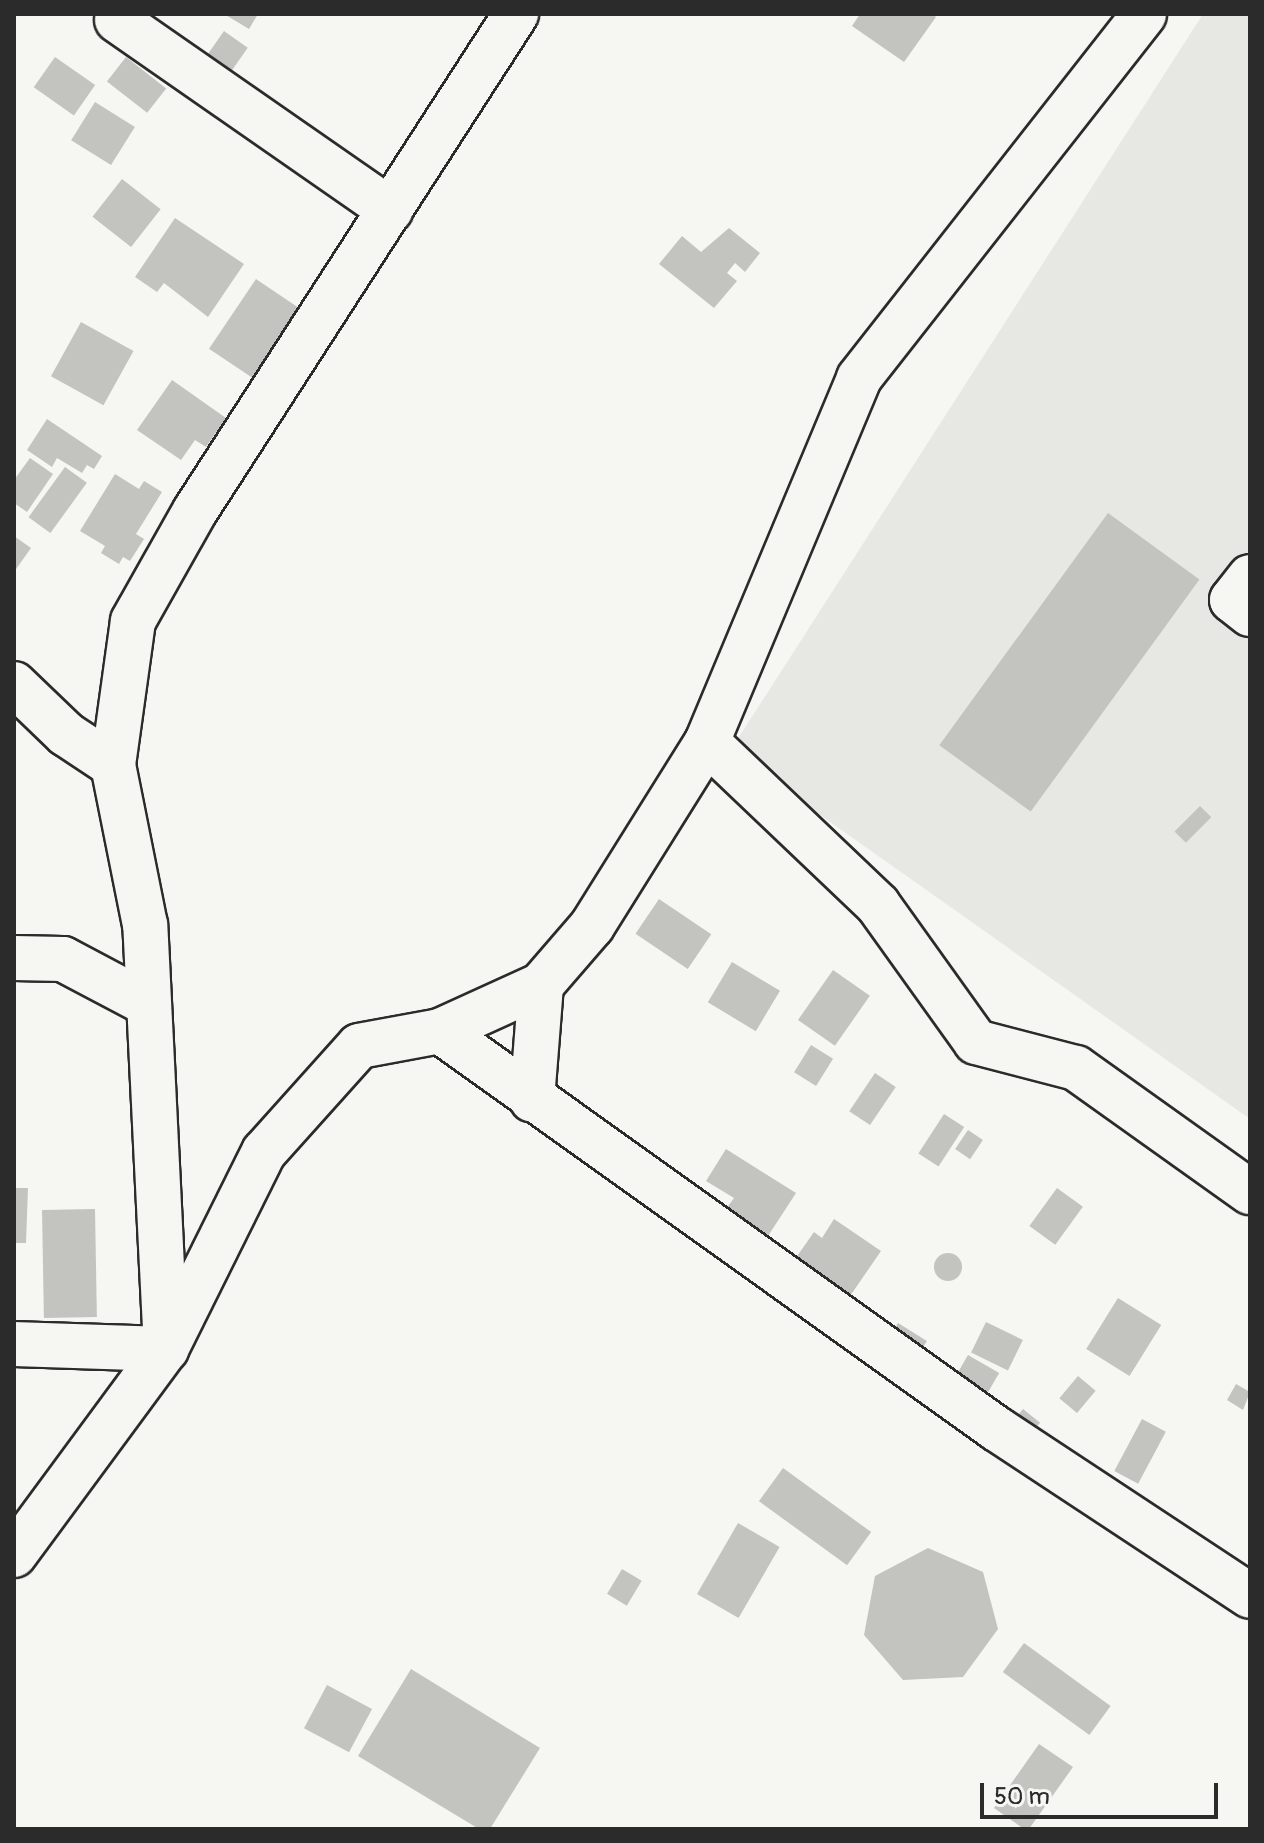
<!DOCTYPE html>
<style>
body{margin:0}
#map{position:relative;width:1264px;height:1843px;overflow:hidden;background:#f6f6f2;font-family:Pangolin,sans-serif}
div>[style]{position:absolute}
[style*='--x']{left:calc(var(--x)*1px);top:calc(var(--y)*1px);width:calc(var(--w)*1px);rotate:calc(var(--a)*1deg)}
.built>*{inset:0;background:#e7e7e3}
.building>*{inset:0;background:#c3c3c0;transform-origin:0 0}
.round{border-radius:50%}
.roads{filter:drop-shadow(2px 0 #2b2b2b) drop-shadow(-2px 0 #2b2b2b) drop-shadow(0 2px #2b2b2b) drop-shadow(0 -2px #2b2b2b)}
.minor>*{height:44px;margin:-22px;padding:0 22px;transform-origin:22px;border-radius:22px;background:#f6f6f2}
span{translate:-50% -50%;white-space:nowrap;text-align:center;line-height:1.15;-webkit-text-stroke:6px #f6f6f2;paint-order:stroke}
.frame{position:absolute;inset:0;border:16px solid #2b2b2b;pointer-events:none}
.scale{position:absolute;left:980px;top:1783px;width:238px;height:36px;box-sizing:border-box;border:4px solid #2b2b2b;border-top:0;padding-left:10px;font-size:24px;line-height:28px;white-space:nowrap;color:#2b2b2b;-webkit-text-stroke:6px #f6f6f2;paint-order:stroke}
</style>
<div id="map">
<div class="built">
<div style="clip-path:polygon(1203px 14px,1250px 14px,1250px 1119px,730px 751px)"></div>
</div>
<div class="building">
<div style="clip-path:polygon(224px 14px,258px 14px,249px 29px)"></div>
<div style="clip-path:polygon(860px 14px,932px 14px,936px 17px,904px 62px,852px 26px)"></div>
<div style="left:224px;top:31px;width:29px;height:33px;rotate:35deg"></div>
<div style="left:55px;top:57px;width:49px;height:37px;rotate:35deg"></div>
<div style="left:126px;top:57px;width:51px;height:31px;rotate:38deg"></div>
<div style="left:95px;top:102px;width:47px;height:45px;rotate:32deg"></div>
<div style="left:122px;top:179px;width:49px;height:48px;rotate:38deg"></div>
<div style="clip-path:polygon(175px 218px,244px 264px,208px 317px,164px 283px,157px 292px,135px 277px)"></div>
<div style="clip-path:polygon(729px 228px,760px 253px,745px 272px,735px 263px,727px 273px,737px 281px,714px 308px,659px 264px,682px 236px,701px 252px)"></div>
<div style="left:256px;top:279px;width:54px;height:84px;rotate:34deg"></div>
<div style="left:81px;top:322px;width:60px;height:62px;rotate:29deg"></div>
<div style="clip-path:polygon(172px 380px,226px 418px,206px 447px,195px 440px,181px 460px,137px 430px)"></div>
<div style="clip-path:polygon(47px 419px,102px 456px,94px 469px,87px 465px,82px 473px,57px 458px,52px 467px,27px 450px)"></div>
<div style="clip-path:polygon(30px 458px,53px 474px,27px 512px,14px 503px,14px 480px)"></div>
<div style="left:65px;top:467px;width:27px;height:62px;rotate:36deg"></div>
<div style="clip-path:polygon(115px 474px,139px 489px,144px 481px,162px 492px,136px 534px,144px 539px,130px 561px,123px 557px,119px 564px,101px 553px,105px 546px,80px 531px)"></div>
<div style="left:1108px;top:513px;width:113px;height:287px;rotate:36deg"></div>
<div style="clip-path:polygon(14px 536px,31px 548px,14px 572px)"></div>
<div style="left:1200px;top:806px;width:16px;height:36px;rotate:45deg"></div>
<div style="left:659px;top:899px;width:63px;height:42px;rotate:34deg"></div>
<div style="left:732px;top:962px;width:56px;height:47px;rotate:31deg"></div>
<div style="left:833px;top:970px;width:45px;height:61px;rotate:35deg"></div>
<div style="left:811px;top:1045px;width:26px;height:32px;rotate:32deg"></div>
<div style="left:875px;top:1073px;width:25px;height:46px;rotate:34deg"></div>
<div style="left:944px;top:1114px;width:24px;height:47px;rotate:33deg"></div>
<div style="left:968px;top:1130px;width:18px;height:23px;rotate:34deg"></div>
<div style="clip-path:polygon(726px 1149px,796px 1193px,768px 1236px,726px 1209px,734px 1198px,706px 1181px)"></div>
<div style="clip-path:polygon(14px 1188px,28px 1188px,26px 1243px,14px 1243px)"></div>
<div style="left:1057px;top:1188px;width:32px;height:47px;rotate:36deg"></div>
<div style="left:95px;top:1209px;width:108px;height:53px;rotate:89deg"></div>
<div style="clip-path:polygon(834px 1219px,881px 1251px,848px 1299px,793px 1262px,814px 1232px,822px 1238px)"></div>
<div class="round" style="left:934px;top:1253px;width:28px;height:28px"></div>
<div style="left:1118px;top:1298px;width:51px;height:60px;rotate:32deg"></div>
<div style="left:986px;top:1322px;width:41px;height:34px;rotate:26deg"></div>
<div style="left:898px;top:1323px;width:34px;height:14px;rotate:32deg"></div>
<div style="left:968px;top:1355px;width:36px;height:22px;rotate:30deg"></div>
<div style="left:1078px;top:1376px;width:23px;height:29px;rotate:40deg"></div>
<div style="clip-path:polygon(1236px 1384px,1250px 1392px,1243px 1410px,1227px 1400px)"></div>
<div style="left:1023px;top:1409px;width:22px;height:19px;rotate:39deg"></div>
<div style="left:1142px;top:1419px;width:27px;height:59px;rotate:28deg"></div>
<div style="left:783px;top:1468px;width:109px;height:41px;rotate:36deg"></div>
<div style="left:738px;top:1523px;width:48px;height:82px;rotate:30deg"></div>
<div style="clip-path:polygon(928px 1548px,983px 1572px,998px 1629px,963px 1677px,903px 1680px,864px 1635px,875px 1576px)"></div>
<div style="left:622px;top:1569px;width:23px;height:29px;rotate:31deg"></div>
<div style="left:1024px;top:1643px;width:107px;height:36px;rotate:36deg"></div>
<div style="clip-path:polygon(411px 1669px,540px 1748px,490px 1829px,479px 1829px,358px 1756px)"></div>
<div style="left:327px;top:1685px;width:51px;height:49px;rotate:28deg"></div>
<div style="clip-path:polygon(1039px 1744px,1073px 1767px,1029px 1829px,1024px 1829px,994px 1808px)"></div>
</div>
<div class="roads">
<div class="minor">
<div style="--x:117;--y:20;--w:333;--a:34.8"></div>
<div style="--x:1250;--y:577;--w:29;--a:128"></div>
<div style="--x:1232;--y:600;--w:23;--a:38"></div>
<div style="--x:14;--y:684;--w:72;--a:43.9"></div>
<div style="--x:66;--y:734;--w:56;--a:33.4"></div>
<div style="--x:707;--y:742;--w:394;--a:-67.3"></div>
<div style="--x:859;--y:378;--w:462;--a:-51.9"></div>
<div style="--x:14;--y:958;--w:49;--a:1.2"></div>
<div style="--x:63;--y:959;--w:96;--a:27.9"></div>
<div style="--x:541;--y:985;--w:78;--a:-49.2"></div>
<div style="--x:592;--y:926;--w:217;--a:-58"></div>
<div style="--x:707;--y:742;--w:236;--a:43.6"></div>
<div style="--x:878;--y:905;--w:168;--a:54.4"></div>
<div style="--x:976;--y:1042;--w:103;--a:14.6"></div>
<div style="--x:1076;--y:1068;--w:214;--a:35.5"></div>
<div style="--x:440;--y:1031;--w:111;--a:-24.5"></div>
<div style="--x:541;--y:985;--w:115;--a:94.5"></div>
<div style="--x:14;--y:1344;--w:152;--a:1.9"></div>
<div style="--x:166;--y:1349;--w:220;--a:-63.6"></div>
<div style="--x:264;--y:1152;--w:142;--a:-48.1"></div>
<div style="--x:359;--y:1046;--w:82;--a:-10.5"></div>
<div style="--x:440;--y:1031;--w:685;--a:35.55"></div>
<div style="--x:997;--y:1429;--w:303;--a:33.4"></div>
<div style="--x:14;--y:1555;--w:256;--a:-53.6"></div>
<div style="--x:166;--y:1349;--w:425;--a:-92.8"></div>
<div style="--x:145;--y:925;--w:163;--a:-101.3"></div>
<div style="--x:113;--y:765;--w:145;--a:-82.1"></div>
<div style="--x:133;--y:621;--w:126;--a:-60.6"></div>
<div style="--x:195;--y:511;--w:592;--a:-57.14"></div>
</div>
</div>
<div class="frame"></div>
<div class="scale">50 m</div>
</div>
